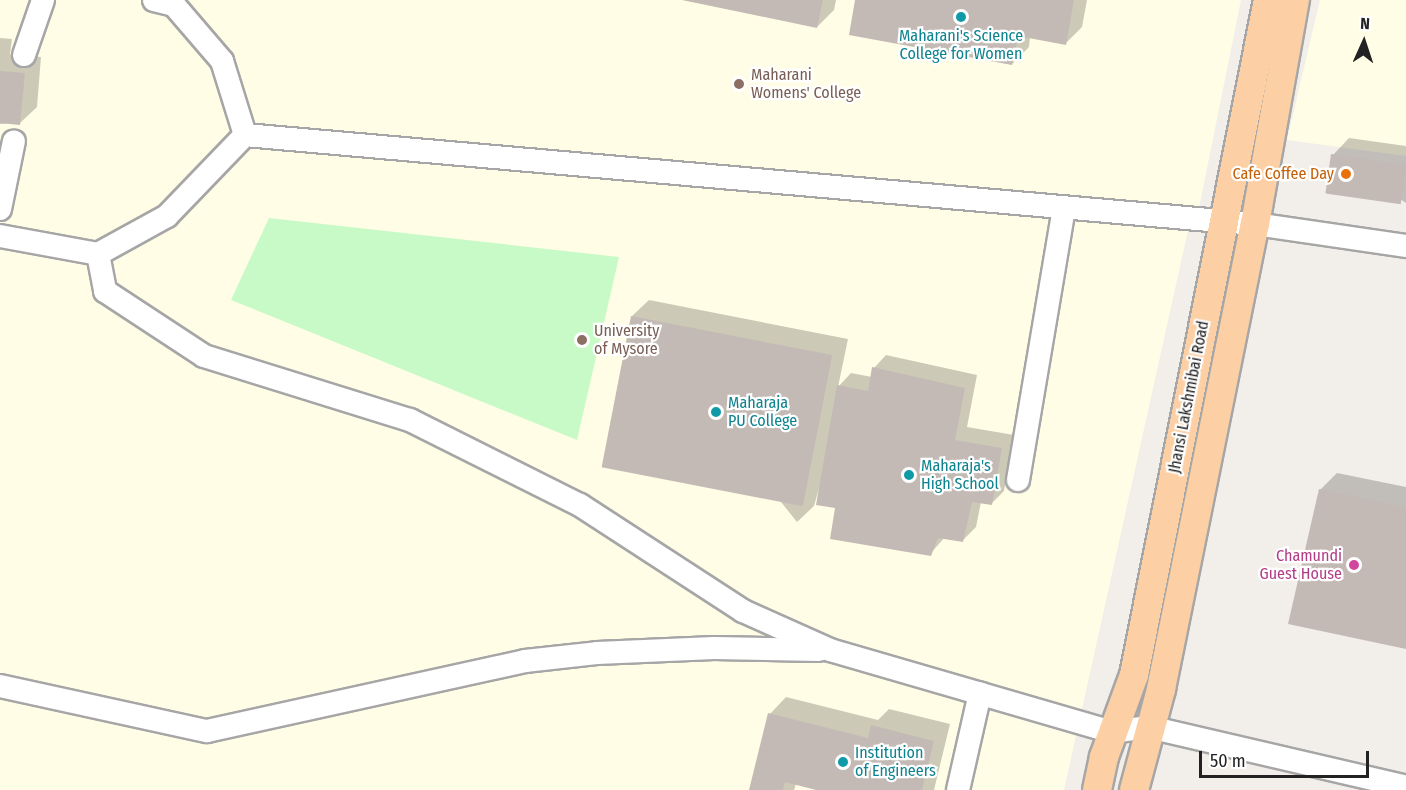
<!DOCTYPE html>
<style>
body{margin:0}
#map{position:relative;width:1406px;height:790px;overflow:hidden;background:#f2eee9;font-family:"Fira Sans Condensed",sans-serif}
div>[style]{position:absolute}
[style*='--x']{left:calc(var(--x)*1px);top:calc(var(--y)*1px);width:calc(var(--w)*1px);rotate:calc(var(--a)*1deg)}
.education>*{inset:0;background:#fffde5}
.park>*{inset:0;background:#c8fac8}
.shadow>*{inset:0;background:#0003}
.building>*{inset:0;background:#c3bab5;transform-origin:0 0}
.roads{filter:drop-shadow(2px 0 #a6a6a6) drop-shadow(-2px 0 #a6a6a6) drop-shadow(0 2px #a6a6a6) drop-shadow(0 -2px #a6a6a6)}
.minor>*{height:22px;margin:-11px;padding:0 11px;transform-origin:11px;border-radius:11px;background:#fff}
.major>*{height:28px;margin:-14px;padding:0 14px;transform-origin:14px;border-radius:14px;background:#fccfa4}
.dots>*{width:16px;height:16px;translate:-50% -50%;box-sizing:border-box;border:3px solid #fff;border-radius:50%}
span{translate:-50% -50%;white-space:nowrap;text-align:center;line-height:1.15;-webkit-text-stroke:4.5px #fff;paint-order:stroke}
.culture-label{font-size:16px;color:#0d838f}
.left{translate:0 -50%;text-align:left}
.education-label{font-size:16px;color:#785e54}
.food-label{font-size:16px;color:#c56008}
.right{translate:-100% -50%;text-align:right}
.street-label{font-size:16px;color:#222}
.hotel-label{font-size:16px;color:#b23c85}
.north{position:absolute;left:1334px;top:12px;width:60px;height:60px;-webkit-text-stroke:4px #fff;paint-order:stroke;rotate:3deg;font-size:16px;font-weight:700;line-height:24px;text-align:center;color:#222}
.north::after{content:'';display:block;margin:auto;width:21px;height:27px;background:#222;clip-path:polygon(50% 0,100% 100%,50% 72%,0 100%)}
.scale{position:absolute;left:1199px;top:751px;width:170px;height:27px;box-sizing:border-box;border:3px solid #222;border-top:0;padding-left:8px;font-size:18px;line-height:21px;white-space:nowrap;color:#222;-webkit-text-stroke:4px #fff;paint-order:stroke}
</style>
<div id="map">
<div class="education">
<div style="clip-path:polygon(0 0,1241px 0,1197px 218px,1191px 217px,1064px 790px,0 790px)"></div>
<div style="clip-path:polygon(1320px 0,1406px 0,1406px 156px,1287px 140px)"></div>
</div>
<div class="park">
<div style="clip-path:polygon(269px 218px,619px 257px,577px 440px,231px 300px)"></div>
</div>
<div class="shadow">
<div style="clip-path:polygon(684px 0,836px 0,834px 10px,817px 27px)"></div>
<div style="clip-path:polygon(857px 0,1087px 0,1082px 27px,1065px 44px,1030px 37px,1029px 47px,1012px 64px)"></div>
<div style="clip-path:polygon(0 38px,12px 39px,10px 54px,41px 57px,37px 107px,20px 123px,0 124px)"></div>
<div style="clip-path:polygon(1349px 138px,1406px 146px,1406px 203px,1333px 155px)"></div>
<div style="clip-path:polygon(649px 300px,848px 339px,838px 387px,851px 373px,872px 377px,874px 368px,886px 355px,977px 375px,967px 427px,1014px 435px,1004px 491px,991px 504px,981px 502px,976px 527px,963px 540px,945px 537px,930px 554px,837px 507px,824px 471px,814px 506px,797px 522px,632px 316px)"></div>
<div style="clip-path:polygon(1337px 473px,1406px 487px,1406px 647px,1320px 490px)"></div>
<div style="clip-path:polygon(786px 697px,878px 720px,889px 709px,950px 724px,934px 790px,822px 790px,796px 784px,794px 790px,751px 790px,770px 714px)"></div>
</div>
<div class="building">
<div style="clip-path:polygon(682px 0,823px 0,817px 28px)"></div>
<div style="clip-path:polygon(855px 0,1074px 0,1066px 45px,1018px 36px,1012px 65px,849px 35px)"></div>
<div style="clip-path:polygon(0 71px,25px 73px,20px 125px,0 123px)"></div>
<div style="left:1331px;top:154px;width:76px;height:40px;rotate:8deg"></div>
<div style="left:631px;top:316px;width:205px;height:154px;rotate:11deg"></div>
<div style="clip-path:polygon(872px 367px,965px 388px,955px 440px,1002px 448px,992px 505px,972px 502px,963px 542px,938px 538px,931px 556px,830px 539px,835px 508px,816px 505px,837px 385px,868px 391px)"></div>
<div style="clip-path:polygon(1319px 489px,1406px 507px,1406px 649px,1288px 624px)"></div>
<div style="clip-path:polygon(768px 713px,868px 738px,871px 725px,934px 741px,922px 790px,816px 790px,785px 782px,783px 790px,749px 790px)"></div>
</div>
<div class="roads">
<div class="minor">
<div style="--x:154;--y:0;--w:21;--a:14"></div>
<div style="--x:174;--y:5;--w:74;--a:49.4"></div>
<div style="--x:222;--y:61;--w:77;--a:72.7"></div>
<div style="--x:24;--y:55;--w:58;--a:-70.9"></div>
<div style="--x:245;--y:135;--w:1014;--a:5.04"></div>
<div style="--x:1255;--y:224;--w:153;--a:8.3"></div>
<div style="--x:0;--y:209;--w:69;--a:-78.4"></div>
<div style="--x:0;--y:236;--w:100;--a:10.4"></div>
<div style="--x:98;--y:254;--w:79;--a:-28.8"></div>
<div style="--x:167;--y:216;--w:112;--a:-46.1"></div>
<div style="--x:98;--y:254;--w:38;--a:79"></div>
<div style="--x:105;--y:291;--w:118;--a:33.3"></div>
<div style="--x:204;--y:356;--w:216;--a:17.3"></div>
<div style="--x:410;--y:420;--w:190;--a:26.6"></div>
<div style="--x:580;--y:505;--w:194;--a:33"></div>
<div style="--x:743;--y:611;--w:95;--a:24.1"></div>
<div style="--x:830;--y:650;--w:294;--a:16.2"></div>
<div style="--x:1112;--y:732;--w:37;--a:-8"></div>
<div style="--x:1149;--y:727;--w:264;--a:13.1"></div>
<div style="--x:1018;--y:480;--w:275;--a:-80.4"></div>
<div style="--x:0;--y:686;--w:212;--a:12.3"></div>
<div style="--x:207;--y:731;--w:326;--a:-12.4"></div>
<div style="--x:525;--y:661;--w:72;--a:-6.3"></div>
<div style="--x:597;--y:653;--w:117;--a:-2.4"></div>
<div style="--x:714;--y:648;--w:105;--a:1.1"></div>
<div style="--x:958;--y:790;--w:99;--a:-77.2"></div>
</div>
<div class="major">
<div style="--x:1097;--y:790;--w:34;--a:-78"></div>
<div style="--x:1104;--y:757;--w:87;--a:-69.9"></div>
<div style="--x:1134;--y:675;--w:688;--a:-78.77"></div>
<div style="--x:1134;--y:790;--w:105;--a:-75"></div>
<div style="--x:1161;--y:689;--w:474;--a:-78.6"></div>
<div style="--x:1255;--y:224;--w:228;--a:-79.9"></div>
</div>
</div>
<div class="dots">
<div style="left:961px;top:17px;background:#0f9aa8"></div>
<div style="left:739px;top:84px;background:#8d6e63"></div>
<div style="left:1346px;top:174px;background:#e8710a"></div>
<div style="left:582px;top:340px;background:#8d6e63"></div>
<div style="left:716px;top:412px;background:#0f9aa8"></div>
<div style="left:909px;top:475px;background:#0f9aa8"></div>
<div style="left:1354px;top:565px;background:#d1479c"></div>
<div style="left:843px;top:762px;background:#0f9aa8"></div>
</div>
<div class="culture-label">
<span style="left:961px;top:45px">Maharani's Science<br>College for Women</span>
<span class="left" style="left:728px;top:412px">Maharaja<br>PU College</span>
<span class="left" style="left:921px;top:475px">Maharaja's<br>High School</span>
<span class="left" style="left:855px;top:762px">Institution<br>of Engineers</span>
</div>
<div class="education-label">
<span class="left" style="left:751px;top:84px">Maharani<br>Womens' College</span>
<span class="left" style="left:594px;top:340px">University<br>of Mysore</span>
</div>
<div class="food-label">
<span class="right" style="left:1334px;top:174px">Cafe Coffee Day</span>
</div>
<div class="street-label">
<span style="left:1189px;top:397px;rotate:-79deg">Jhansi Lakshmibai Road</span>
</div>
<div class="hotel-label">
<span class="right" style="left:1342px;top:565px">Chamundi<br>Guest House</span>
</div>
<div class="north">N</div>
<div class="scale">50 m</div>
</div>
